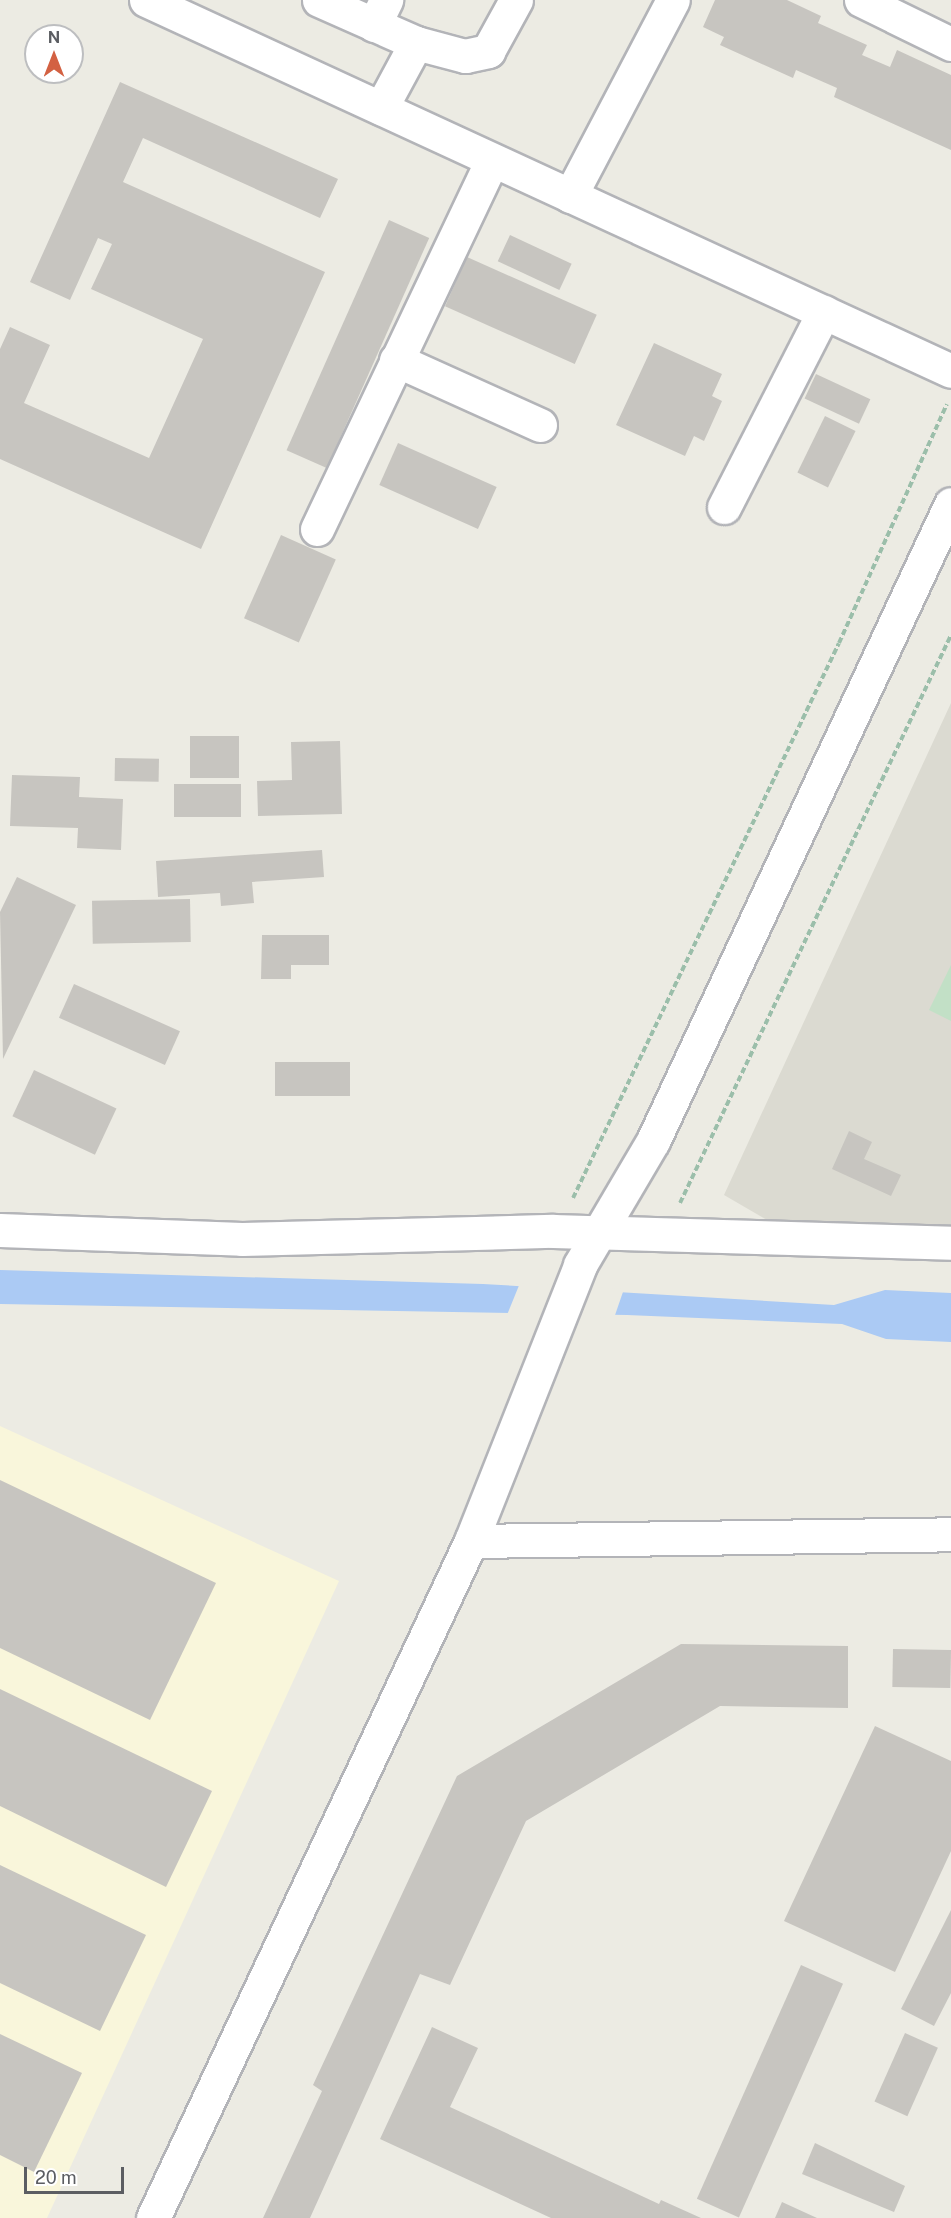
<!DOCTYPE html>
<style>
body{margin:0}
#map{position:relative;width:951px;height:2218px;overflow:hidden;background:#ecebe3;font-family:"Public Sans",sans-serif}
div>[style]{position:absolute}
[style*='--x']{left:calc(var(--x)*1px);top:calc(var(--y)*1px);width:calc(var(--w)*1px);rotate:calc(var(--a)*1deg)}
.commercial>*{inset:0;background:#f9f6db}
.education>*{inset:0;background:#dbdad1}
.green>*{inset:0;background:#c2e0c6}
.water>*{inset:0;background:#abcaf4}
.pier>*{inset:0;background:#ecebe3}
.building>*{inset:0;background:#c7c5c0;transform-origin:0 0}
.path>*{height:4px;margin-top:-2px;transform-origin:0;background:repeating-linear-gradient(90deg,#9bbeaa 0 6px,transparent 0 9px)}
.roads{filter:drop-shadow(2px 0 #b3b4b8) drop-shadow(-2px 0 #b3b4b8) drop-shadow(0 2px #b3b4b8) drop-shadow(0 -2px #b3b4b8)}
.minor>*{height:33px;margin:-16.5px;padding:0 16.5px;transform-origin:16.5px;border-radius:16.5px;background:#fff}
span{translate:-50% -50%;white-space:nowrap;text-align:center;line-height:1.15;-webkit-text-stroke:5px #fff;paint-order:stroke}
.north{position:absolute;left:24px;top:24px;width:60px;height:60px;box-sizing:border-box;background:#fff;border:2px solid #bdbec0;border-radius:50%;rotate:0deg;font-size:16px;font-weight:700;line-height:24px;text-align:center;color:#5b5d62}
.north::after{content:'';display:block;margin:auto;width:21px;height:27px;background:#d36142;clip-path:polygon(50% 0,100% 100%,50% 72%,0 100%)}
.scale{position:absolute;left:24px;top:2167px;width:100px;height:27px;box-sizing:border-box;border:3px solid #5b5d62;border-top:0;padding-left:8px;font-size:18px;line-height:21px;white-space:nowrap;color:#5b5d62;-webkit-text-stroke:4px #fff;paint-order:stroke}
</style>
<div id="map">
<div class="commercial">
<div style="clip-path:polygon(0 1426px,339px 1581px,47px 2218px,0 2218px)"></div>
</div>
<div class="education">
<div style="clip-path:polygon(951px 703px,951px 1226px,767px 1220px,724px 1195px)"></div>
</div>
<div class="green">
<div style="clip-path:polygon(951px 965px,951px 1021px,929px 1010px)"></div>
</div>
<div class="water">
<div style="clip-path:polygon(0 1270px,483px 1284px,834px 1305px,885px 1290px,951px 1293px,951px 1342px,886px 1339px,842px 1324px,627px 1315px,0 1304px)"></div>
</div>
<div class="pier">
<div style="clip-path:polygon(520px 1283px,624px 1289px,614px 1318px,507px 1315px)"></div>
</div>
<div class="building">
<div style="clip-path:polygon(715px 0,787px 0,821px 16px,818px 23px,867px 45px,862px 55px,890px 67px,897px 50px,951px 75px,951px 150px,834px 97px,837px 88px,796px 70px,793px 78px,720px 45px,724px 37px,703px 27px)"></div>
<div style="clip-path:polygon(120px 82px,338px 179px,320px 218px,143px 138px,123px 182px,325px 272px,201px 549px,0 459px,0 349px,10px 327px,50px 345px,24px 403px,149px 458px,203px 339px,91px 289px,112px 244px,98px 238px,70px 300px,30px 282px)"></div>
<div style="left:389px;top:220px;width:44px;height:252px;rotate:24deg"></div>
<div style="left:510px;top:235px;width:68px;height:29px;rotate:25deg"></div>
<div style="left:467px;top:257px;width:142px;height:54px;rotate:24deg"></div>
<div style="clip-path:polygon(654px 343px,722px 374px,712px 396px,722px 401px,704px 441px,694px 436px,685px 456px,616px 425px)"></div>
<div style="left:816px;top:374px;width:60px;height:27px;rotate:25deg"></div>
<div style="left:825px;top:416px;width:34px;height:63px;rotate:26deg"></div>
<div style="left:398px;top:443px;width:108px;height:46px;rotate:24deg"></div>
<div style="left:281px;top:535px;width:60px;height:91px;rotate:24deg"></div>
<div style="left:190px;top:736px;width:49px;height:42px"></div>
<div style="clip-path:polygon(340px 741px,342px 814px,258px 816px,257px 781px,292px 780px,291px 742px)"></div>
<div style="left:115px;top:758px;width:44px;height:23px;rotate:1deg"></div>
<div style="clip-path:polygon(12px 775px,80px 777px,79px 797px,123px 799px,121px 850px,77px 848px,78px 828px,10px 826px)"></div>
<div style="left:174px;top:784px;width:67px;height:33px"></div>
<div style="clip-path:polygon(322px 850px,324px 877px,252px 882px,254px 903px,221px 906px,220px 893px,158px 897px,156px 861px)"></div>
<div style="clip-path:polygon(17px 877px,76px 905px,3px 1059px,0 912px)"></div>
<div style="left:190px;top:899px;width:43px;height:98px;rotate:89deg"></div>
<div style="clip-path:polygon(262px 935px,329px 935px,329px 965px,291px 965px,291px 979px,261px 979px)"></div>
<div style="left:74px;top:984px;width:116px;height:37px;rotate:24deg"></div>
<div style="left:275px;top:1062px;width:75px;height:34px"></div>
<div style="left:34px;top:1070px;width:91px;height:51px;rotate:25deg"></div>
<div style="clip-path:polygon(849px 1131px,872px 1142px,864px 1159px,901px 1175px,891px 1196px,832px 1169px)"></div>
<div style="clip-path:polygon(0 1480px,216px 1583px,150px 1720px,0 1648px)"></div>
<div style="clip-path:polygon(681px 1644px,848px 1646px,848px 1708px,720px 1706px,526px 1821px,450px 1985px,420px 1974px,310px 2218px,263px 2218px,322px 2091px,313px 2085px,457px 1776px)"></div>
<div style="left:893px;top:1649px;width:58px;height:38px;rotate:1deg"></div>
<div style="clip-path:polygon(0 1689px,212px 1791px,166px 1887px,0 1806px)"></div>
<div style="clip-path:polygon(875px 1726px,951px 1761px,951px 1851px,895px 1972px,784px 1921px)"></div>
<div style="clip-path:polygon(0 1865px,146px 1935px,100px 2031px,0 1983px)"></div>
<div style="clip-path:polygon(951px 1910px,951px 1993px,934px 2026px,901px 2009px)"></div>
<div style="left:801px;top:1965px;width:46px;height:256px;rotate:24deg"></div>
<div style="clip-path:polygon(432px 2027px,478px 2048px,450px 2107px,659px 2204px,661px 2200px,701px 2218px,551px 2218px,380px 2139px)"></div>
<div style="left:905px;top:2033px;width:36px;height:75px;rotate:24deg"></div>
<div style="clip-path:polygon(0 2034px,82px 2073px,34px 2172px,0 2155px)"></div>
<div style="clip-path:polygon(815px 2143px,905px 2186px,894px 2212px,802px 2174px)"></div>
<div style="clip-path:polygon(782px 2202px,817px 2218px,775px 2218px)"></div>
</div>
<div class="path">
<div style="--x:573;--y:1198;--w:615;--a:-64.39"></div>
<div style="--x:839;--y:643;--w:262;--a:-65.7"></div>
<div style="--x:680;--y:1203;--w:629;--a:-64.49"></div>
</div>
<div class="roads">
<div class="minor">
<div style="--x:146;--y:0;--w:886;--a:24.74"></div>
<div style="--x:319;--y:0;--w:106;--a:23.9"></div>
<div style="--x:416;--y:43;--w:51;--a:14.9"></div>
<div style="--x:465;--y:56;--w:24;--a:-12"></div>
<div style="--x:488;--y:51;--w:58;--a:-61.2"></div>
<div style="--x:861;--y:0;--w:100;--a:26.1"></div>
<div style="--x:374;--y:25;--w:28;--a:-64"></div>
<div style="--x:381;--y:108;--w:74;--a:-61.7"></div>
<div style="--x:570;--y:196;--w:221;--a:-62.3"></div>
<div style="--x:396;--y:360;--w:158;--a:24.3"></div>
<div style="--x:724;--y:507;--w:219;--a:-62.9"></div>
<div style="--x:317;--y:529;--w:408;--a:-64.6"></div>
<div style="--x:0;--y:1230;--w:242;--a:2.1"></div>
<div style="--x:242;--y:1239;--w:311;--a:-1.5"></div>
<div style="--x:553;--y:1231;--w:398;--a:1.7"></div>
<div style="--x:471;--y:1541;--w:480;--a:-0.8"></div>
<div style="--x:153;--y:2218;--w:748;--a:-64.84"></div>
<div style="--x:471;--y:1541;--w:297;--a:-68.4"></div>
<div style="--x:580;--y:1265;--w:144;--a:-59.5"></div>
<div style="--x:653;--y:1141;--w:703;--a:-64.93"></div>
</div>
</div>
<div class="north">N</div>
<div class="scale">20 m</div>
</div>
